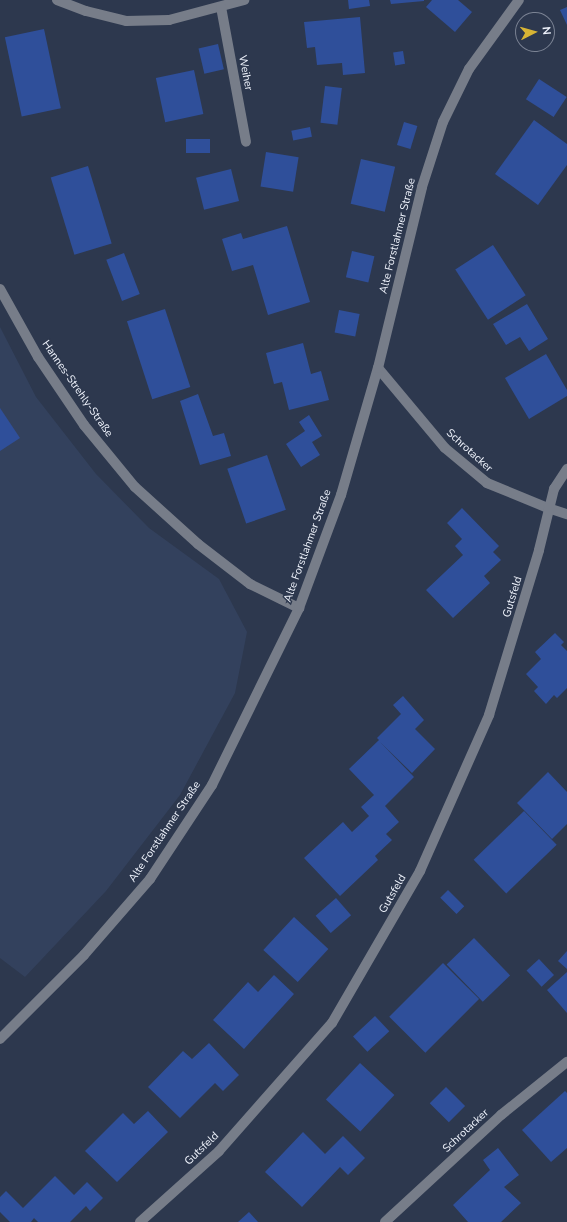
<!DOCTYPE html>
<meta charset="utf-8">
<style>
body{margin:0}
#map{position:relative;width:567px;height:1222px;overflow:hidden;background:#2d384e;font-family:"Nunito Sans",sans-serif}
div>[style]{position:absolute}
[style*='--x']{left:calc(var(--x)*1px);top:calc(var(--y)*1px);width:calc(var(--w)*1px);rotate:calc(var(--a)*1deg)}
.built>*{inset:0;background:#33415d}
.building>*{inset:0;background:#2f4f9a;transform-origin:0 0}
.minor>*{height:10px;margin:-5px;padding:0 5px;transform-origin:5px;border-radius:5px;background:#777d89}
span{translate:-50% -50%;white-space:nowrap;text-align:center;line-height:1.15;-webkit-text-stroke:3px #2d384e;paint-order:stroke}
.street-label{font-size:11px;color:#f0f4fd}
.north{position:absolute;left:515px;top:12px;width:40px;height:40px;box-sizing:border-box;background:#2d384e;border:1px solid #7b8394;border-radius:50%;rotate:84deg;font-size:11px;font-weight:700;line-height:16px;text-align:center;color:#f0f4fd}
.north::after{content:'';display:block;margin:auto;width:14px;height:18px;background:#d7b434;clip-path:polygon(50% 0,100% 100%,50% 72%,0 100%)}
</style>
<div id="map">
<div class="built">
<div style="clip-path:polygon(0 327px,36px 397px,96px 474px,149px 528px,219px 579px,247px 632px,235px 693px,180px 795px,106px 891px,25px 977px,0 958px)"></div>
</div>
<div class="building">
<div style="clip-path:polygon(348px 0,369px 0,370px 6px,349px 9px)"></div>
<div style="clip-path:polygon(390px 0,424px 0,424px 1px,391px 4px)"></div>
<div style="clip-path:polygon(432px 0,458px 0,472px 12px,455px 32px,426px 7px)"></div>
<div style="clip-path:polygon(567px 7px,567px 25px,560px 10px)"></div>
<div style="clip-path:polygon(360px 17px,365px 73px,343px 75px,342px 63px,317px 65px,315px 47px,307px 48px,304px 22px)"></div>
<div style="left:44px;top:29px;width:81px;height:40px;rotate:78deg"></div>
<div style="left:218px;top:44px;width:26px;height:20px;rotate:77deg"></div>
<div style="left:403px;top:51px;width:13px;height:10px;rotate:81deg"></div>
<div style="left:194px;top:70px;width:45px;height:39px;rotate:78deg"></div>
<div style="left:539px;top:79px;width:33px;height:24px;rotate:33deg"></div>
<div style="left:325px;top:86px;width:17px;height:37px;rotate:7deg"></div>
<div style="clip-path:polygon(534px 120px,567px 144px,567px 165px,538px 205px,495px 174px)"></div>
<div style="left:404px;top:122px;width:14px;height:24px;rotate:17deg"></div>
<div style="left:310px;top:127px;width:10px;height:19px;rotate:79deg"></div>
<div style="left:210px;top:139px;width:14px;height:24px;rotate:90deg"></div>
<div style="left:266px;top:152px;width:33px;height:35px;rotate:9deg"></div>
<div style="left:361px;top:159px;width:35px;height:46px;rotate:13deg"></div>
<div style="left:88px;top:166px;width:81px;height:39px;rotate:73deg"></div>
<div style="left:231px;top:169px;width:33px;height:36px;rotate:76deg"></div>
<div style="clip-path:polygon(287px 226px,310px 302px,268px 315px,253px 265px,232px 271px,222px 239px,241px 233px,243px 239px)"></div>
<div style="left:493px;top:245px;width:60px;height:45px;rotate:57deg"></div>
<div style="left:352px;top:251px;width:23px;height:27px;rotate:13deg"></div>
<div style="left:124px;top:253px;width:44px;height:19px;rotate:69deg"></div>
<div style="clip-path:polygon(527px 304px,548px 339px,529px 351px,520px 337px,506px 345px,493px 324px)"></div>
<div style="left:165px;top:309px;width:82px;height:40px;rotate:72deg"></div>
<div style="left:339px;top:310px;width:21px;height:23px;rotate:11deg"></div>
<div style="clip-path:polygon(303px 343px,311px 374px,321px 371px,329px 400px,289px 410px,282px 382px,274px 384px,266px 353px)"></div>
<div style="clip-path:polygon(546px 354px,567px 390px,567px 396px,529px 419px,505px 378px)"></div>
<div style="clip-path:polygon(198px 394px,213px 436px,224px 433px,231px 456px,200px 465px,180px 401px)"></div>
<div style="clip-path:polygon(0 408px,20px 438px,0 451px)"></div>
<div style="clip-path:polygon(309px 415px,322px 436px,312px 442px,320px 455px,301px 467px,286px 444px,305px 431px,299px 422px)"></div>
<div style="left:267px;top:455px;width:58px;height:42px;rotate:71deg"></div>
<div style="clip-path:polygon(462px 508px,499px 546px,493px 552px,501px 560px,484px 576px,490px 583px,453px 618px,426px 590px,463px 555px,455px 546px,462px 539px,447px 523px)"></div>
<div style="clip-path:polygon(555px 633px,564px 642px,561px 645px,567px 651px,567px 688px,557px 698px,554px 695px,546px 704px,534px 691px,538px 687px,526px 674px,541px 659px,535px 652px)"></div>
<div style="clip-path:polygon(403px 696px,424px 720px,415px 729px,435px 749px,412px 773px,380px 742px,414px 777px,385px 806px,399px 822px,386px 834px,392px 840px,375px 856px,378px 860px,340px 896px,304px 858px,343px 822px,352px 832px,369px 816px,361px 807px,374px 795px,349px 769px,379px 740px,377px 738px,401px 714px,393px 705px)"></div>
<div style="clip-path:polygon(548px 772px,567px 792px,567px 824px,552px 839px,517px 803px)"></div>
<div style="left:524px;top:811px;width:47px;height:70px;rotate:46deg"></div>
<div style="left:448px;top:890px;width:23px;height:11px;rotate:45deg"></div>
<div style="left:336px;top:898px;width:23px;height:27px;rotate:49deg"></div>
<div style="left:294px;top:917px;width:47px;height:45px;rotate:43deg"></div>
<div style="left:474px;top:938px;width:52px;height:38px;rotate:46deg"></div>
<div style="clip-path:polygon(567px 951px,567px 969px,558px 961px)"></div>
<div style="left:539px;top:959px;width:22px;height:17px;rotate:47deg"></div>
<div style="left:443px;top:963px;width:51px;height:76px;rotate:45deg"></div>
<div style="clip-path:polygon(567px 972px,567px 1013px,547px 990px)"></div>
<div style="clip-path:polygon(274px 975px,294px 994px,244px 1049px,213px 1020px,248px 982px,258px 992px)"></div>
<div style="left:375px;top:1016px;width:21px;height:30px;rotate:47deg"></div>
<div style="clip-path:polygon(209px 1043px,239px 1075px,223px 1091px,215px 1083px,180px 1118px,148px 1087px,183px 1051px,192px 1059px)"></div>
<div style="left:360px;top:1063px;width:47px;height:50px;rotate:43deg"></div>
<div style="left:446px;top:1087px;width:27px;height:23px;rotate:45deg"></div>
<div style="clip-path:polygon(565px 1091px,567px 1093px,567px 1148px,551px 1162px,522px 1130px)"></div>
<div style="clip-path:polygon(148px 1111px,168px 1132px,117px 1182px,85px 1151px,123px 1113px,134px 1124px)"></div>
<div style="clip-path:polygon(303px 1132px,325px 1154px,343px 1136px,365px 1158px,348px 1175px,340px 1167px,302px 1207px,265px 1172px)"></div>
<div style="clip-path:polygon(498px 1148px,519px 1175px,504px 1187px,521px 1203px,501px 1222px,468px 1222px,453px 1205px,490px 1170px,483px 1160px)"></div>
<div style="clip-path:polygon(55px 1176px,74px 1195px,87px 1182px,103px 1198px,90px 1211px,86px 1206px,70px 1222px,38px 1222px,34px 1218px,31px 1222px,10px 1222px,0 1212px,0 1197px,6px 1191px,23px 1208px)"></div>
<div style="clip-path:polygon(249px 1212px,258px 1222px,238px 1222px)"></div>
</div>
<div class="minor">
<div style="--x:57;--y:0;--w:31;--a:21"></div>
<div style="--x:86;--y:11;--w:41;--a:14"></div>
<div style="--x:126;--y:21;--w:43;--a:-1.3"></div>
<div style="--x:169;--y:20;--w:78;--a:-14.9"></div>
<div style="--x:221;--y:7;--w:137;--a:79.5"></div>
<div style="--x:0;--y:289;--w:78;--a:60.8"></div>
<div style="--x:38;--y:357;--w:82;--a:55.9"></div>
<div style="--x:84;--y:425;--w:80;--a:50.6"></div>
<div style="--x:135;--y:487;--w:85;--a:42.1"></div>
<div style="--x:198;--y:544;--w:66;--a:37.6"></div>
<div style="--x:250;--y:584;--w:55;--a:26.1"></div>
<div style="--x:378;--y:368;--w:104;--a:50.1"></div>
<div style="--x:445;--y:448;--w:55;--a:39.8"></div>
<div style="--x:487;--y:483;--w:66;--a:22.3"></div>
<div style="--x:548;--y:508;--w:20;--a:18"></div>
<div style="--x:0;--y:1039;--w:119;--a:-45"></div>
<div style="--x:84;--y:955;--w:101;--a:-49"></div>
<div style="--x:150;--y:879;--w:113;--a:-56.6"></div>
<div style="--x:212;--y:785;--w:197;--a:-63.8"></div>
<div style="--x:299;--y:608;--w:121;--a:-69.6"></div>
<div style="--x:341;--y:495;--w:132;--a:-73.8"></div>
<div style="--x:378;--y:368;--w:186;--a:-76.3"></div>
<div style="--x:422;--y:187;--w:68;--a:-72.1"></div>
<div style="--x:443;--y:122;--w:59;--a:-63.9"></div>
<div style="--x:469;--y:69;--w:85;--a:-54.1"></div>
<div style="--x:140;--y:1222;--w:106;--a:-41.9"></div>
<div style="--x:219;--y:1151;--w:171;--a:-48.6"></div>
<div style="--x:332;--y:1023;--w:176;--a:-59.9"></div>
<div style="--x:420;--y:871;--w:171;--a:-66.1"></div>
<div style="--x:489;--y:715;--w:172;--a:-73.1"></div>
<div style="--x:539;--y:550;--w:63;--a:-76.2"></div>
<div style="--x:554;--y:489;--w:24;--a:-57"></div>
<div style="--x:385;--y:1222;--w:158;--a:-42.7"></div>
<div style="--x:501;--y:1115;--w:85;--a:-38.8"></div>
</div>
<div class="street-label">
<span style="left:245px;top:73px;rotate:79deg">Weiher</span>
<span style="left:398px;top:236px;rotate:-76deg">Alte Forstlahmer Straße</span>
<span style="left:77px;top:389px;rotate:55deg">Hannes-Strehly-Straße</span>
<span style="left:469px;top:451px;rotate:42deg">Schrotacker</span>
<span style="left:308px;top:546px;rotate:-70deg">Alte Forstlahmer Straße</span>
<span style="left:513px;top:597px;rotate:-73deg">Gutsfeld</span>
<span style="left:165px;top:832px;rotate:-56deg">Alte Forstlahmer Straße</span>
<span style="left:393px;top:894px;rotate:-60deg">Gutsfeld</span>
<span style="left:466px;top:1131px;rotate:-43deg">Schrotacker</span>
<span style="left:202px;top:1149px;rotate:-44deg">Gutsfeld</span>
</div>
<div class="north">N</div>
</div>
